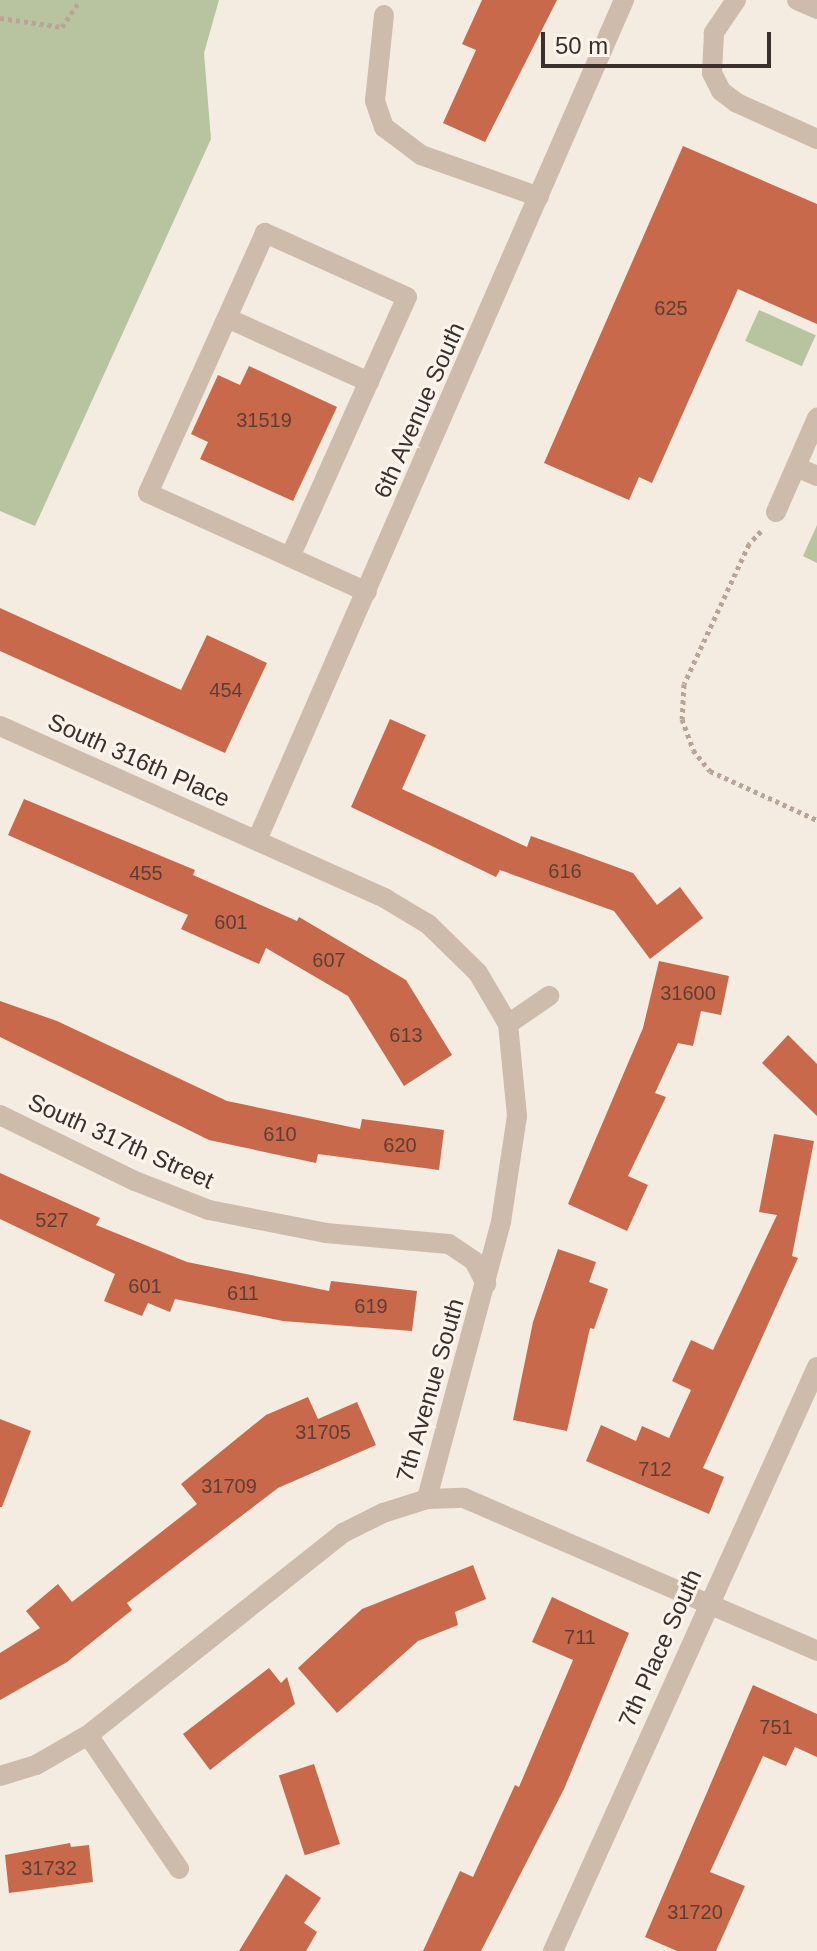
<!DOCTYPE html>
<style>
body{margin:0}
#map{position:relative;width:817px;height:1951px;overflow:hidden;background:#f4ebe1;font-family:Helvetica,sans-serif}
div>[style]{position:absolute}
[style*='--x']{left:calc(var(--x)*1px);top:calc(var(--y)*1px);width:calc(var(--w)*1px);rotate:calc(var(--a)*1deg)}
.green>*{inset:0;background:#b8c4a0;transform-origin:0 0}
.building>*{inset:0;background:#c8694b;transform-origin:0 0}
.path>*{height:5px;margin-top:-2.5px;transform-origin:0;background:repeating-linear-gradient(90deg,#b9a596 0 4px,transparent 0 8px)}
.minor>*{height:20px;margin:-10px;padding:0 10px;transform-origin:10px;border-radius:10px;background:#cdbbac}
span{translate:-50% -50%;white-space:nowrap;text-align:center;line-height:1.15;-webkit-text-stroke:6px #fbf5ee;paint-order:stroke}
.number-label{font-size:20px;color:#5e3e33}
.number-label span{-webkit-text-stroke-width:0}
.street-label{font-size:24px;color:#3b302b}
.scale{position:absolute;left:541px;top:32px;width:230px;height:36px;box-sizing:border-box;border:4px solid #3b302b;border-top:0;padding-left:10px;font-size:24px;line-height:28px;white-space:nowrap;color:#3b302b;-webkit-text-stroke:6px #fbf5ee;paint-order:stroke}
</style>
<div id="map">
<div class="green">
<div style="clip-path:polygon(0 0,219px 0,204px 53px,211px 139px,35px 526px,0 511px)"></div>
<div style="left:759px;top:310px;width:62px;height:34px;rotate:24deg"></div>
<div style="clip-path:polygon(817px 525px,817px 563px,803px 556px)"></div>
</div>
<div class="building">
<div style="clip-path:polygon(482px 0,557px 0,485px 142px,443px 123px,476px 50px,462px 44px)"></div>
<div style="clip-path:polygon(683px 146px,817px 204px,817px 324px,738px 289px,652px 483px,639px 477px,629px 500px,544px 463px)"></div>
<div style="clip-path:polygon(249px 366px,337px 407px,293px 501px,200px 459px,208px 442px,191px 434px,218px 375px,240px 385px)"></div>
<div style="clip-path:polygon(0 608px,181px 690px,207px 635px,267px 663px,225px 753px,0 651px)"></div>
<div style="clip-path:polygon(390px 719px,426px 735px,402px 789px,527px 847px,531px 836px,633px 873px,657px 905px,680px 887px,703px 918px,650px 959px,614px 911px,500px 870px,496px 877px,351px 807px)"></div>
<div style="clip-path:polygon(24px 799px,195px 870px,193px 875px,297px 921px,299px 917px,406px 980px,452px 1055px,404px 1086px,348px 996px,266px 948px,259px 964px,181px 929px,188px 915px,8px 835px)"></div>
<div style="clip-path:polygon(659px 961px,729px 976px,721px 1015px,701px 1011px,693px 1046px,678px 1043px,655px 1093px,666px 1097px,628px 1176px,648px 1185px,627px 1231px,568px 1204px,643px 1028px)"></div>
<div style="clip-path:polygon(0 1001px,57px 1021px,227px 1101px,360px 1129px,362px 1119px,444px 1130px,439px 1170px,318px 1154px,316px 1163px,209px 1140px,0 1037px)"></div>
<div style="clip-path:polygon(788px 1035px,817px 1064px,817px 1116px,762px 1063px)"></div>
<div style="clip-path:polygon(774px 1134px,814px 1141px,792px 1256px,798px 1258px,703px 1468px,724px 1477px,709px 1514px,586px 1461px,601px 1425px,636px 1441px,642px 1426px,669px 1438px,691px 1390px,672px 1381px,691px 1340px,713px 1350px,777px 1215px,759px 1212px)"></div>
<div style="clip-path:polygon(0 1173px,100px 1218px,96px 1225px,187px 1262px,329px 1291px,331px 1281px,417px 1291px,412px 1331px,283px 1321px,175px 1299px,170px 1312px,148px 1303px,142px 1316px,104px 1301px,115px 1274px,0 1219px)"></div>
<div style="clip-path:polygon(558px 1249px,596px 1262px,589px 1282px,608px 1289px,594px 1329px,590px 1328px,567px 1431px,513px 1420px,533px 1322px)"></div>
<div style="clip-path:polygon(308px 1397px,318px 1419px,357px 1402px,376px 1445px,278px 1488px,127px 1603px,132px 1610px,67px 1662px,0 1700px,0 1653px,40px 1628px,26px 1611px,58px 1584px,72px 1602px,197px 1504px,181px 1484px,266px 1415px)"></div>
<div style="clip-path:polygon(0 1419px,31px 1431px,2px 1507px,0 1507px)"></div>
<div style="clip-path:polygon(473px 1565px,486px 1599px,455px 1612px,458px 1625px,418px 1641px,337px 1713px,298px 1668px,362px 1609px)"></div>
<div style="clip-path:polygon(552px 1597px,629px 1633px,564px 1789px,481px 1951px,423px 1951px,460px 1871px,473px 1877px,515px 1785px,519px 1787px,573px 1660px,532px 1642px)"></div>
<div style="clip-path:polygon(269px 1668px,281px 1683px,287px 1677px,295px 1704px,210px 1770px,183px 1734px)"></div>
<div style="clip-path:polygon(753px 1685px,817px 1714px,817px 1757px,795px 1747px,786px 1766px,763px 1756px,710px 1872px,745px 1886px,716px 1951px,677px 1951px,645px 1937px)"></div>
<div style="left:314px;top:1764px;width:84px;height:37px;rotate:72deg"></div>
<div style="clip-path:polygon(70px 1843px,71px 1847px,89px 1845px,93px 1882px,9px 1893px,5px 1855px)"></div>
<div style="clip-path:polygon(286px 1874px,321px 1898px,304px 1923px,317px 1932px,306px 1951px,239px 1951px)"></div>
</div>
<div class="path">
<div style="--x:0;--y:18;--w:63;--a:8.3"></div>
<div style="--x:62;--y:27;--w:32;--a:-56"></div>
<div style="--x:761;--y:531;--w:18;--a:133"></div>
<div style="--x:749;--y:544;--w:154;--a:114.9"></div>
<div style="--x:684;--y:684;--w:35;--a:93"></div>
<div style="--x:682;--y:719;--w:33;--a:70"></div>
<div style="--x:693;--y:750;--w:27;--a:51"></div>
<div style="--x:710;--y:771;--w:118;--a:24.6"></div>
</div>
<div class="minor">
<div style="--x:736;--y:0;--w:40;--a:124"></div>
<div style="--x:714;--y:33;--w:40;--a:92.9"></div>
<div style="--x:712;--y:73;--w:20;--a:63"></div>
<div style="--x:721;--y:91;--w:20;--a:37"></div>
<div style="--x:737;--y:103;--w:88;--a:24.2"></div>
<div style="--x:797;--y:0;--w:22;--a:24"></div>
<div style="--x:384;--y:15;--w:86;--a:96"></div>
<div style="--x:375;--y:101;--w:28;--a:71"></div>
<div style="--x:384;--y:127;--w:46;--a:37.1"></div>
<div style="--x:421;--y:155;--w:125;--a:19.6"></div>
<div style="--x:227;--y:318;--w:156;--a:24.3"></div>
<div style="--x:796;--y:467;--w:23;--a:23"></div>
<div style="--x:776;--y:512;--w:103;--a:-66.4"></div>
<div style="--x:290;--y:557;--w:285;--a:-65.8"></div>
<div style="--x:407;--y:297;--w:156;--a:-155.7"></div>
<div style="--x:265;--y:233;--w:285;--a:114.2"></div>
<div style="--x:148;--y:493;--w:240;--a:24.3"></div>
<div style="--x:0;--y:726;--w:423;--a:24.1"></div>
<div style="--x:386;--y:899;--w:49;--a:30.8"></div>
<div style="--x:428;--y:924;--w:70;--a:44.4"></div>
<div style="--x:478;--y:973;--w:59;--a:59.5"></div>
<div style="--x:508;--y:1024;--w:92;--a:84.4"></div>
<div style="--x:517;--y:1116;--w:107;--a:98.6"></div>
<div style="--x:501;--y:1222;--w:287;--a:105"></div>
<div style="--x:427;--y:1499;--w:46;--a:162.3"></div>
<div style="--x:383;--y:1513;--w:45;--a:153.4"></div>
<div style="--x:343;--y:1533;--w:325;--a:141.6"></div>
<div style="--x:88;--y:1735;--w:60;--a:150"></div>
<div style="--x:36;--y:1765;--w:38;--a:163"></div>
<div style="--x:257;--y:840;--w:917;--a:-66.4"></div>
<div style="--x:508;--y:1024;--w:50;--a:-34.3"></div>
<div style="--x:0;--y:1115;--w:150;--a:26.1"></div>
<div style="--x:135;--y:1181;--w:79;--a:21.4"></div>
<div style="--x:209;--y:1210;--w:119;--a:11.1"></div>
<div style="--x:326;--y:1233;--w:123;--a:5.1"></div>
<div style="--x:449;--y:1244;--w:30;--a:34"></div>
<div style="--x:474;--y:1261;--w:26;--a:62"></div>
<div style="--x:427;--y:1499;--w:37;--a:-2"></div>
<div style="--x:464;--y:1498;--w:385;--a:23.4"></div>
<div style="--x:88;--y:1735;--w:162;--a:55.8"></div>
<div style="--x:553;--y:1951;--w:641;--a:-65.67"></div>
</div>
<div class="number-label">
<span style="left:671px;top:308px">625</span>
<span style="left:264px;top:420px">31519</span>
<span style="left:226px;top:690px">454</span>
<span style="left:565px;top:871px">616</span>
<span style="left:146px;top:873px">455</span>
<span style="left:231px;top:922px">601</span>
<span style="left:329px;top:960px">607</span>
<span style="left:688px;top:993px">31600</span>
<span style="left:406px;top:1035px">613</span>
<span style="left:280px;top:1134px">610</span>
<span style="left:400px;top:1145px">620</span>
<span style="left:52px;top:1220px">527</span>
<span style="left:145px;top:1286px">601</span>
<span style="left:243px;top:1293px">611</span>
<span style="left:371px;top:1306px">619</span>
<span style="left:323px;top:1432px">31705</span>
<span style="left:655px;top:1469px">712</span>
<span style="left:229px;top:1486px">31709</span>
<span style="left:580px;top:1637px">711</span>
<span style="left:776px;top:1727px">751</span>
<span style="left:49px;top:1868px">31732</span>
<span style="left:695px;top:1912px">31720</span>
</div>
<div class="street-label">
<span style="left:419px;top:410px;rotate:-66deg">6th Avenue South</span>
<span style="left:139px;top:760px;rotate:24deg">South 316th Place</span>
<span style="left:121px;top:1141px;rotate:24deg">South 317th Street</span>
<span style="left:430px;top:1390px;rotate:-74deg">7th Avenue South</span>
<span style="left:660px;top:1648px;rotate:-66deg">7th Place South</span>
</div>
<div class="scale">50 m</div>
</div>
